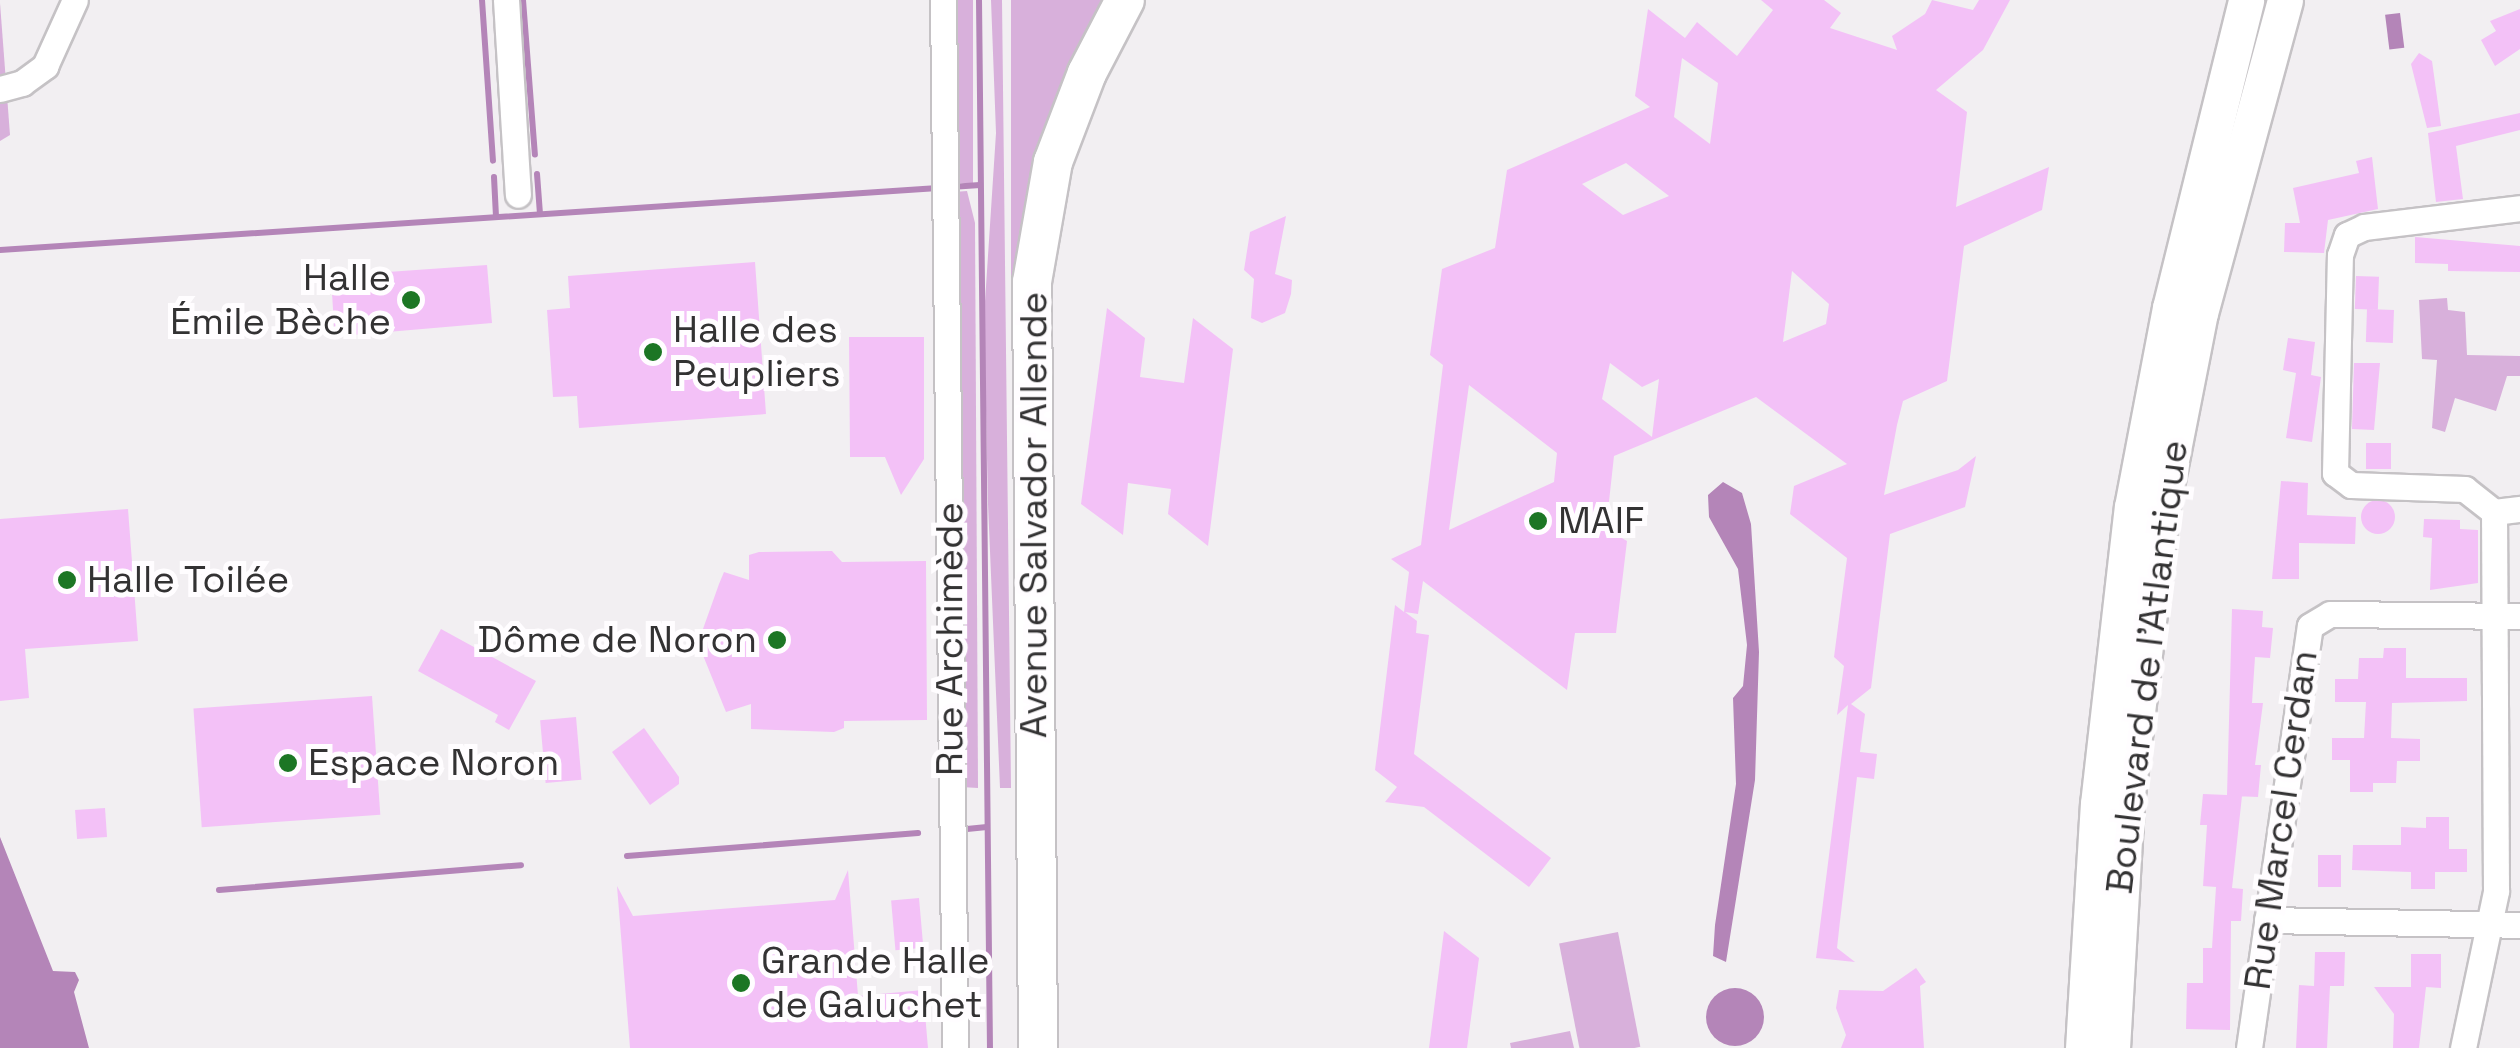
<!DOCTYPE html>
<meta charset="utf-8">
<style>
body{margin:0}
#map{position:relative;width:2520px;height:1048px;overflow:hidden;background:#f2eff2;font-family:"Space Grotesk",sans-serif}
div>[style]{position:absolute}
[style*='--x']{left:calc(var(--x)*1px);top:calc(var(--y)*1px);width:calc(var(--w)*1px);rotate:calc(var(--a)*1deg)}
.green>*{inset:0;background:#d8b0db;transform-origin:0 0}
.water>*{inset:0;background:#b485b8;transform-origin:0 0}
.round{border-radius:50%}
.stream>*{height:6px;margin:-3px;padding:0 3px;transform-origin:3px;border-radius:3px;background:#b485b8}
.building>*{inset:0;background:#f3c1f7;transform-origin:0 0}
.roads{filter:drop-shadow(2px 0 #c5c2c5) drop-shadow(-2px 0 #c5c2c5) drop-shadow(0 2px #c5c2c5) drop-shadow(0 -2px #c5c2c5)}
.minor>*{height:25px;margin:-12.5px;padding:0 12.5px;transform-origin:12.5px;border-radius:12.5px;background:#fff}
.secondary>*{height:35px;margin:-17.5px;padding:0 17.5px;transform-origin:17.5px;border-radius:17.5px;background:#fff}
.primary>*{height:38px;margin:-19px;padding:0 19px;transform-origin:19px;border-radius:19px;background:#fff}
.dots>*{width:28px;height:28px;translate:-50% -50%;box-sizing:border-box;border:5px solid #fffdff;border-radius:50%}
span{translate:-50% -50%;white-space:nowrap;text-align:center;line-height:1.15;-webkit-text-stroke:10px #fffdff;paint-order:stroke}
.poi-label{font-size:38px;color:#333233}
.right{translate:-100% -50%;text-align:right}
.left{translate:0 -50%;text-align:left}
.street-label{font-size:38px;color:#333233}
</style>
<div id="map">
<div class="green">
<div style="left:952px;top:0;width:21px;height:183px"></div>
<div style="clip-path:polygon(991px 0,1002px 0,1011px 788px,1000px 788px,988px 504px,984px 317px,996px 133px)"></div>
<div style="clip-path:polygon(1011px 0,1103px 0,1032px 170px,1011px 309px)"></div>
<div style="clip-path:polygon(0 3px,10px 135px,0 141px)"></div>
<div style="clip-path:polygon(967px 191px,975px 223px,978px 788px,961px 787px,954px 192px)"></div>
<div style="clip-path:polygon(2447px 298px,2448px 310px,2465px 312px,2467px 355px,2520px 356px,2520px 376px,2507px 376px,2496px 411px,2455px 398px,2445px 432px,2432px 428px,2437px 360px,2422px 359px,2419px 300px)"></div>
<div style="left:1618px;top:932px;width:117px;height:60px;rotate:79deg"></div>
<div style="clip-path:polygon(1570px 1031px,1574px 1048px,1511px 1048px,1510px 1043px)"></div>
</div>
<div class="water">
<div style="left:2400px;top:13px;width:35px;height:15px;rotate:83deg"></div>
<div style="clip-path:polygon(1723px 482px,1742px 493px,1751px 524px,1759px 652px,1755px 780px,1726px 962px,1713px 956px,1715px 925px,1736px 784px,1733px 698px,1743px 686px,1747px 645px,1738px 569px,1709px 517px,1708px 495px)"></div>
<div style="clip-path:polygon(0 837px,53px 971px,75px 972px,79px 980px,74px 992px,89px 1048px,0 1048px)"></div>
<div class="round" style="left:1706px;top:988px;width:58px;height:58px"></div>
</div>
<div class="stream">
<div style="--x:482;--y:0;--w:161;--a:86.1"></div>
<div style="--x:523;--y:0;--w:155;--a:85.6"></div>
<div style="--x:979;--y:0;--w:1048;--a:89.4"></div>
<div style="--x:537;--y:174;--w:40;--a:85.7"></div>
<div style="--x:494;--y:177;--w:40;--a:87.1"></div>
<div style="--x:951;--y:187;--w:29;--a:-4"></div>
<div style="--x:0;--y:250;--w:940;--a:-3.78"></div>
<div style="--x:967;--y:829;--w:20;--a:-6"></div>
<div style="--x:627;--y:856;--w:292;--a:-4.5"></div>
<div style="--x:219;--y:890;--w:303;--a:-4.7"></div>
</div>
<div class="building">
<div style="clip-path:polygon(evenodd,1761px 0,1824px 0,1841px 13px,1830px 28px,1897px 50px,1892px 36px,1925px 14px,1932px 0,1973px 10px,1979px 0,2010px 0,1983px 50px,1936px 90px,1967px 112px,1956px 207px,2049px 167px,2042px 210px,1964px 246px,1947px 381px,1903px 401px,1897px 425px,1884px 495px,1958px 470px,1976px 456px,1965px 507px,1890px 534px,1871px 688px,1851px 704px,1865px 714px,1860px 752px,1877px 754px,1874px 779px,1857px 777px,1840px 921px,1837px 948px,1855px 962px,1816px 958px,1848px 705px,1837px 715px,1844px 666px,1834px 657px,1847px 558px,1790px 514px,1794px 486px,1847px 464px,1756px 397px,1614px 456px,1606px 529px,1627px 541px,1616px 633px,1575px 633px,1567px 690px,1423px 581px,1418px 614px,1405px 612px,1417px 621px,1416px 633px,1429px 635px,1414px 754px,1551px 858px,1529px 887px,1424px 807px,1385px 802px,1397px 787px,1375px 770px,1395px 605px,1404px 612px,1409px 572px,1391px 559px,1421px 545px,1443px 365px,1430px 355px,1442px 269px,1495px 248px,1507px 170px,1650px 107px,1635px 96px,1648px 9px,1685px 38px,1697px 22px,1737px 56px,1773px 10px,1761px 0,1682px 58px,1718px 83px,1710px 144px,1674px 117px,1682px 58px,1761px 0,1626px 163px,1669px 196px,1623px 215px,1582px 184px,1626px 163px,1761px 0,1792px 271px,1829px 304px,1826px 324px,1783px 342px,1792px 271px,1761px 0,1610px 363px,1642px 387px,1659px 379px,1652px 437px,1602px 399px,1610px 363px,1761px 0,1469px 385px,1557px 453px,1554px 482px,1449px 530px,1469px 385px)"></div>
<div style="clip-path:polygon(2520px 9px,2520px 49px,2495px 66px,2481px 40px,2496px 31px,2490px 21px)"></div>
<div style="clip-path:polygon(2419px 53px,2432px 61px,2441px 126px,2427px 128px,2411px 64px)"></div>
<div style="clip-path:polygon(2520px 113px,2520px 130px,2456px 146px,2463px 199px,2436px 202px,2428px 133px)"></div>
<div style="clip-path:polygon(2372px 157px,2378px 209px,2328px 220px,2324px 253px,2284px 252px,2285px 223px,2300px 223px,2293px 188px,2359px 173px,2356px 161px)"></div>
<div style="clip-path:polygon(1286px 216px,1275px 274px,1292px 280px,1291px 294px,1285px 313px,1262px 323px,1251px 318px,1254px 279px,1244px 270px,1250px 232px)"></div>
<div style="clip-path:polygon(2415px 237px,2520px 246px,2520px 272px,2448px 271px,2448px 264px,2415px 263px)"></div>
<div style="clip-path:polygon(755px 262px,766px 414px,579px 428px,577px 396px,553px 397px,547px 310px,570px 308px,568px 276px)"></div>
<div style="clip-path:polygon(487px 265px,492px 323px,341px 336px,334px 326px,331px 276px)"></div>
<div style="left:2356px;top:276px;width:23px;height:33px;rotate:2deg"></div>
<div style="clip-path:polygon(1107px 308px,1145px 338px,1140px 377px,1184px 383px,1193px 318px,1233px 349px,1208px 546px,1168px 514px,1171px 489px,1128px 483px,1123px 535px,1081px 504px)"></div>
<div style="left:2367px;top:309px;width:27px;height:33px;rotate:2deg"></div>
<div style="clip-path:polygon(849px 337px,924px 337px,924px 459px,901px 495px,885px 457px,850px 457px)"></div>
<div style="clip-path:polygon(2288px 338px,2315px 342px,2311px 375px,2321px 377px,2312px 442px,2286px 438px,2296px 373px,2283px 370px)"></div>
<div style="clip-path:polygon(2354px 363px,2380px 363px,2374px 430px,2352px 429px)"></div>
<div style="left:2366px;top:443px;width:25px;height:26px"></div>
<div style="clip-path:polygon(2281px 481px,2308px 483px,2307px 515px,2356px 517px,2355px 544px,2299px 543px,2299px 579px,2272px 579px)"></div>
<div class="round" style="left:2361px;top:500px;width:34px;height:34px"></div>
<div style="clip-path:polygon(128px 509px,138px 641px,25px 649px,29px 698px,0 701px,0 519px)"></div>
<div style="clip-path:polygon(2424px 519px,2460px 520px,2460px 529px,2478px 530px,2478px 583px,2430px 590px,2432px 538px,2423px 537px)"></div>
<div style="clip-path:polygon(832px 551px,842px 562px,926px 561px,927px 720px,844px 721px,844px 728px,834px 732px,751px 729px,751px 704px,726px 712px,698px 643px,719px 584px,724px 572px,749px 580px,749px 555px,759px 552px)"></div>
<div style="clip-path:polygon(2232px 609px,2263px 611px,2262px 627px,2273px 628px,2270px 658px,2255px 657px,2252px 703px,2263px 703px,2255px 765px,2261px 765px,2258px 797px,2234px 796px,2242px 796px,2232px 888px,2243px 889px,2241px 921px,2231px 921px,2230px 1030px,2186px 1029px,2187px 983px,2203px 983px,2203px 948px,2212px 948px,2216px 887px,2203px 886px,2207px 825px,2200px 825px,2203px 794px,2227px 795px)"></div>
<div style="clip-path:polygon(441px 629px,536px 681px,509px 730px,495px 722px,498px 715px,418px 671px)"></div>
<div style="clip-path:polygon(2384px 648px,2406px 648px,2406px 678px,2467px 678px,2467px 701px,2392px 703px,2391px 738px,2420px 739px,2420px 761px,2397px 761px,2396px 783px,2373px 783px,2373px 792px,2350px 792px,2350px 760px,2332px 760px,2332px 738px,2364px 738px,2366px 702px,2335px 702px,2335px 679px,2358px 679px,2359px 658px,2383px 658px)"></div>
<div style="left:372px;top:696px;width:119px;height:179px;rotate:86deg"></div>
<div style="left:576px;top:717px;width:63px;height:36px;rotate:85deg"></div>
<div style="clip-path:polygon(644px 728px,679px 777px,679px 784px,650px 805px,612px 752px)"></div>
<div style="left:105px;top:808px;width:29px;height:30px;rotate:86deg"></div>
<div style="clip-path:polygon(2426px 817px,2449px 817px,2449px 849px,2467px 849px,2467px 872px,2435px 872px,2435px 889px,2411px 889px,2411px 872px,2352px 870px,2353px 845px,2401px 845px,2401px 827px,2426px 828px)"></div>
<div style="left:2318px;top:855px;width:23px;height:32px"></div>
<div style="clip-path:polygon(848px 870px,858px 996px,923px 990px,928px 1048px,630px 1048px,617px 886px,633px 916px,835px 900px)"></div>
<div style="left:919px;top:898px;width:50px;height:28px;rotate:85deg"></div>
<div style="clip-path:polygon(1444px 931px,1479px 958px,1467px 1048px,1429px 1048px)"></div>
<div style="clip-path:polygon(2315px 952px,2345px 952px,2344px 986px,2318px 986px,2330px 986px,2327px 1048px,2296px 1048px,2299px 985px,2314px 986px)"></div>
<div style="clip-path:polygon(2411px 954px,2441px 954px,2441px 988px,2426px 987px,2419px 1048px,2393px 1048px,2394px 1014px,2374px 987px,2424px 987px,2411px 987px)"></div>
<div style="clip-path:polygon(1916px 968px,1926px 982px,1920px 986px,1924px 1048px,1841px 1048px,1846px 1035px,1836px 1008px,1839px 990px,1883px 991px)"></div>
</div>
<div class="roads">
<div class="minor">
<div style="--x:506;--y:0;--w:195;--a:86.5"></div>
<div style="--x:943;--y:0;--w:1048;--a:89.34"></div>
<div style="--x:0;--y:89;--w:23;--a:-15"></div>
<div style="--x:22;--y:83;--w:29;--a:-36"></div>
<div style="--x:45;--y:66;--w:72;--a:-65.6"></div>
<div style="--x:2494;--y:512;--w:26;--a:-7"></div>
<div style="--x:2267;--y:920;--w:253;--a:1.1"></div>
<div style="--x:2249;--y:1048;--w:426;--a:-81.8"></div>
<div style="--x:2310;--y:626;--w:23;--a:-31"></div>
<div style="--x:2330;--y:614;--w:190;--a:0.6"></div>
<div style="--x:2463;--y:1048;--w:160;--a:-78.1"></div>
<div style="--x:2496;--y:891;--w:379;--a:-90.3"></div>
<div style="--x:2494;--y:512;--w:37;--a:-142"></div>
<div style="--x:2465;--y:489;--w:114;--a:-178"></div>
<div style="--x:2351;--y:485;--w:20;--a:-143"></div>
<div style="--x:2335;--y:473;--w:218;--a:-88.7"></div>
<div style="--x:2340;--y:255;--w:21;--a:-71"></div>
<div style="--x:2347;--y:235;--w:19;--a:-25"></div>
<div style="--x:2364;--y:227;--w:157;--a:-6.9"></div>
</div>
<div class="secondary">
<div style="--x:2083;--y:1048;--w:244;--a:-86.5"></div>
<div style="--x:2098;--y:804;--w:299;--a:-83.5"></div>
<div style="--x:2132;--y:507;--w:203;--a:-79.2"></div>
<div style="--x:2170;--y:308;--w:317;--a:-76.1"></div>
<div style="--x:2112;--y:1048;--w:245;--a:-86.7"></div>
<div style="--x:2126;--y:803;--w:299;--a:-83.1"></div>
<div style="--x:2162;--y:506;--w:197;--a:-78.9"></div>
<div style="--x:2200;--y:313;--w:324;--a:-74.8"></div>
</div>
<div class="primary">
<div style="--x:1038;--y:1048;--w:766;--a:-90.45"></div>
<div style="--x:1032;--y:282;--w:122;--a:-80.1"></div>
<div style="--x:1053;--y:162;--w:95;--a:-69.1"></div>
<div style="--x:1087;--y:73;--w:82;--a:-62.5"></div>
</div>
</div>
<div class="dots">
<div style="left:411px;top:300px;background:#1c7624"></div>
<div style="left:653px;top:352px;background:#1c7624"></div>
<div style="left:1538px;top:521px;background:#1c7624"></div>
<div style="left:67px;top:580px;background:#1c7624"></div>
<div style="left:777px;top:640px;background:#1c7624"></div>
<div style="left:288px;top:763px;background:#1c7624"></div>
<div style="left:741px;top:983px;background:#1c7624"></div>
</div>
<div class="poi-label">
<span class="right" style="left:391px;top:300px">Halle<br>Émile Bèche</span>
<span class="left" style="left:673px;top:352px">Halle des<br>Peupliers</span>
<span class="left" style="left:1558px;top:521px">MAIF</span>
<span class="left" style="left:87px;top:580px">Halle Toilée</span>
<span class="right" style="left:757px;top:640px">Dôme de Noron</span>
<span class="left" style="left:308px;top:763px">Espace Noron</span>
<span class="left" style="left:761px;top:983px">Grande Halle<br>de Galuchet</span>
</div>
<div class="street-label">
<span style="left:1034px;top:515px;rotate:-90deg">Avenue Salvador Allende</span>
<span style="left:950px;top:639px;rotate:-90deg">Rue Archimède</span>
<span style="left:2147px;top:667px;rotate:-83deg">Boulevard de l'Atlantique</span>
<span style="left:2281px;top:820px;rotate:-82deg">Rue Marcel Cerdan</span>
</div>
</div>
